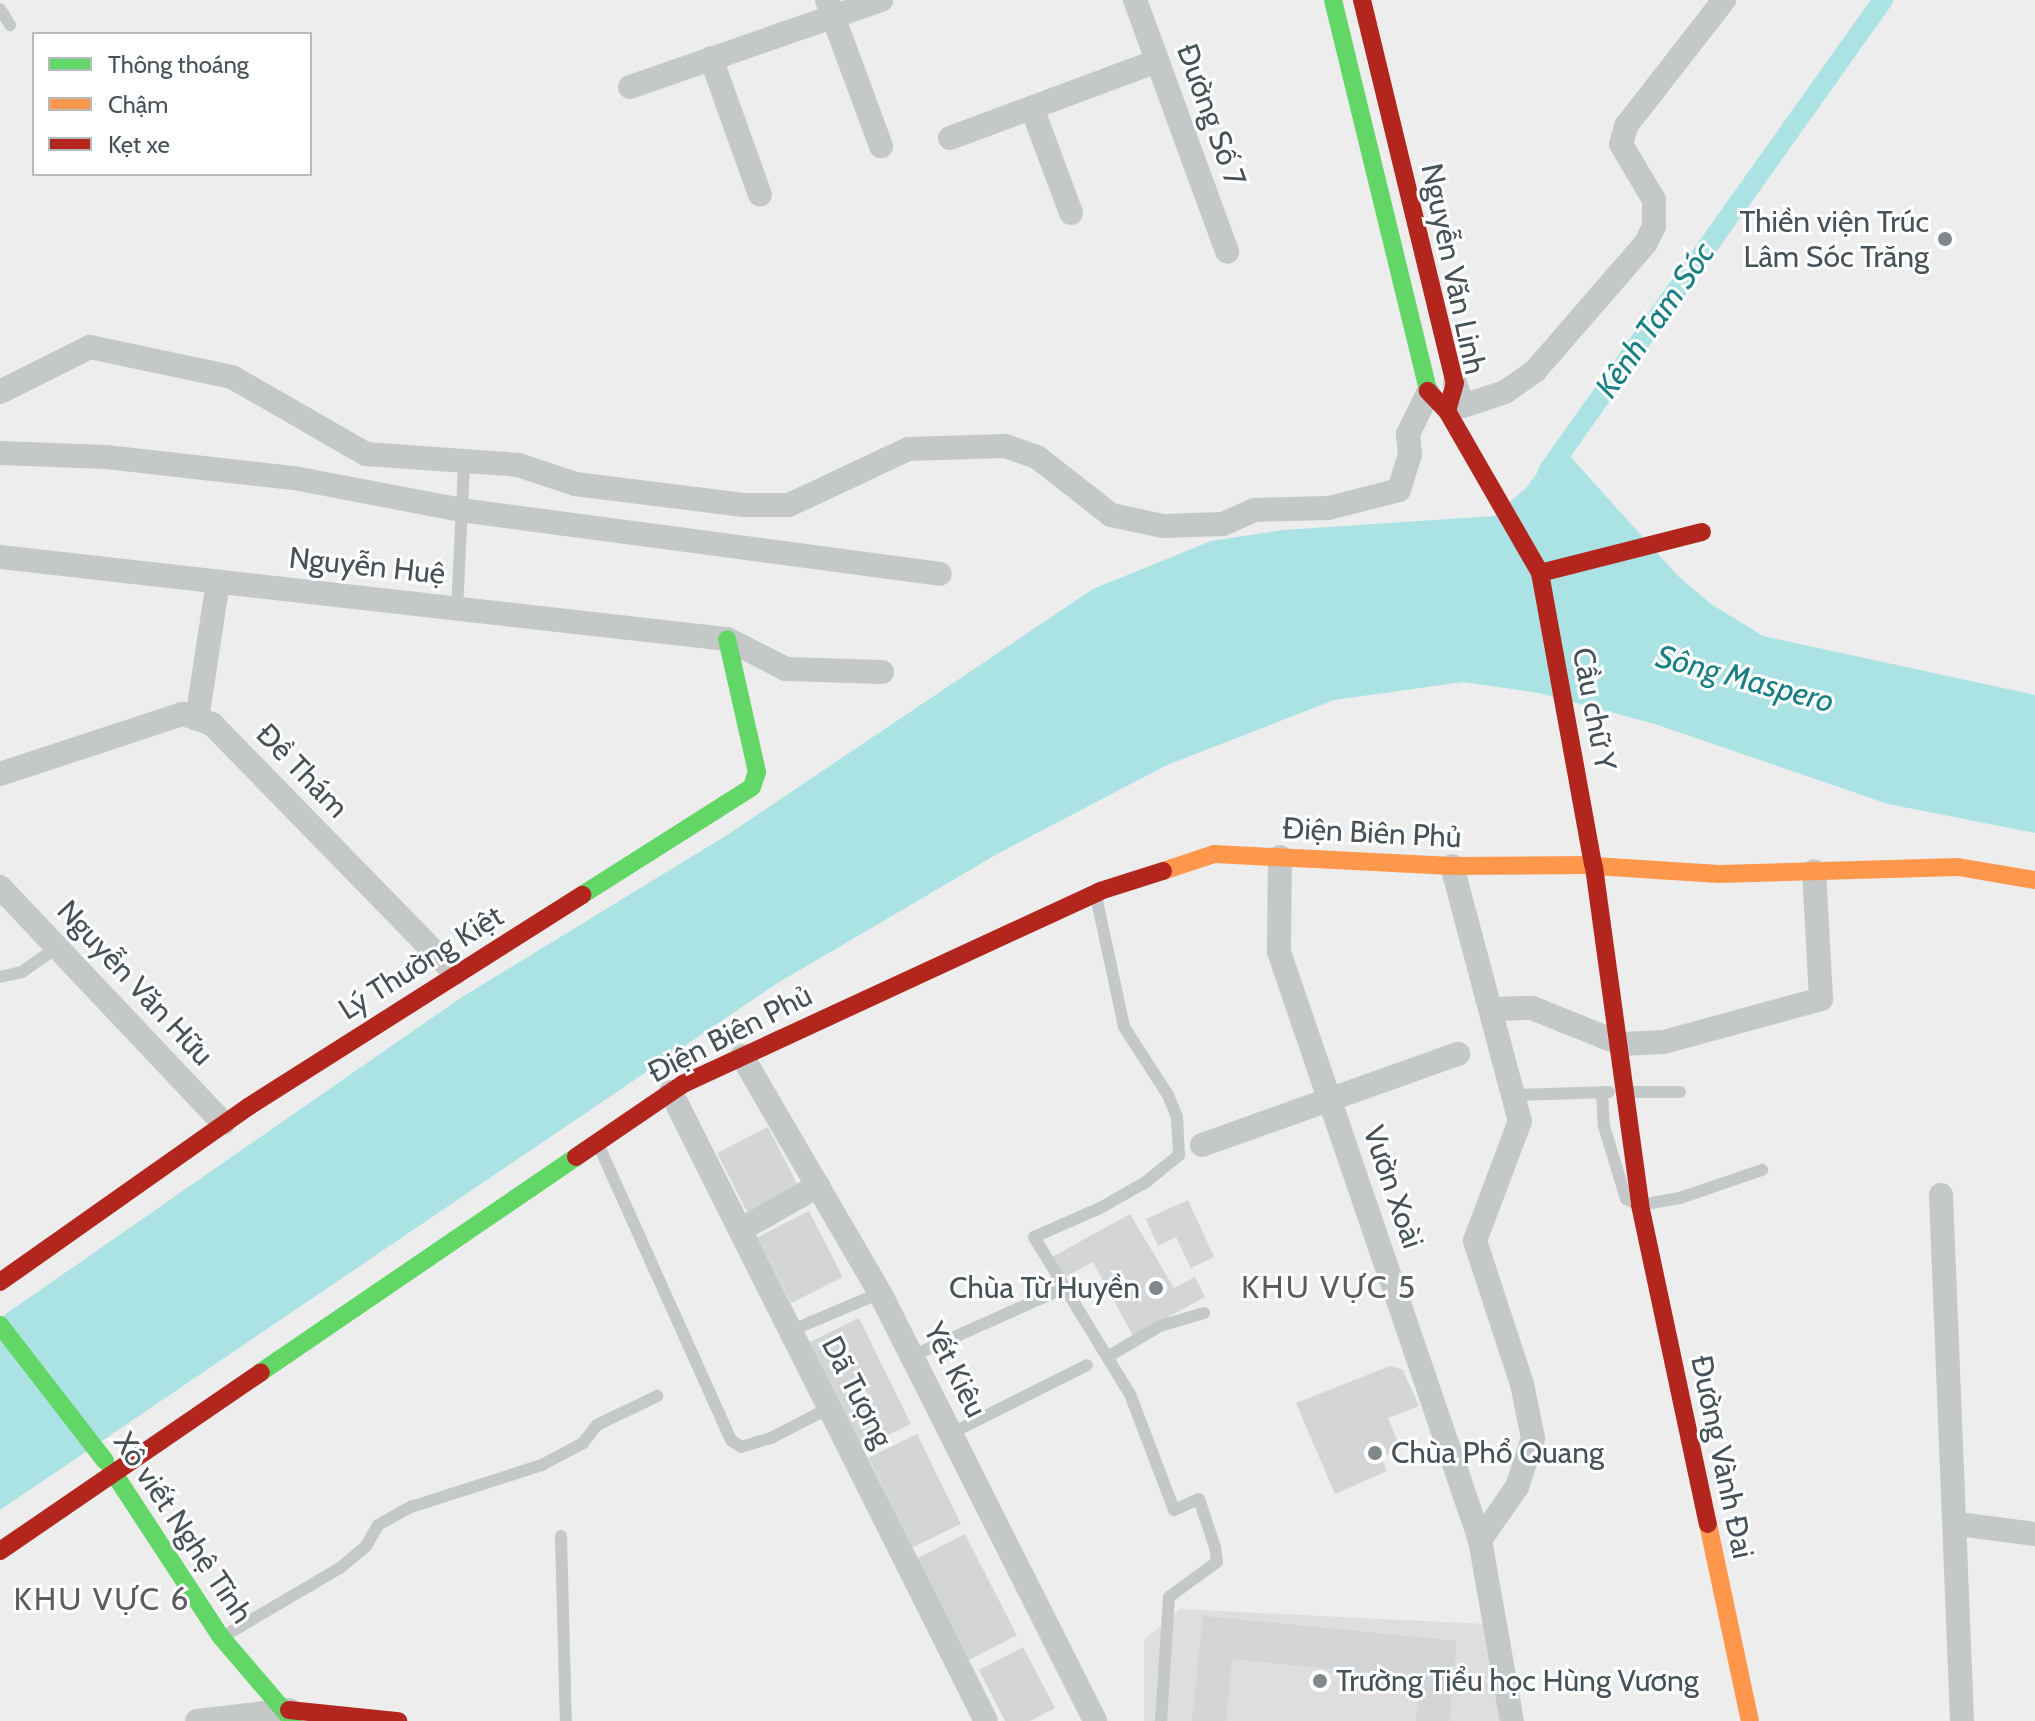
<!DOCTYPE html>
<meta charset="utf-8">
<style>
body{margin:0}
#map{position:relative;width:2035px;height:1721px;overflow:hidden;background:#ededed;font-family:Cabin,sans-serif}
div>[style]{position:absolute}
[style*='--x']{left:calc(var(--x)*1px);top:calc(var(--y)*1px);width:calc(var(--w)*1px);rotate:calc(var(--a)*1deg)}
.education>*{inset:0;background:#dfdedf}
.water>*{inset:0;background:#abe3e5}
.canal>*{height:20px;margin:-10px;padding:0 10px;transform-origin:10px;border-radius:10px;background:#abe3e5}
.building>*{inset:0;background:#d3d5d6;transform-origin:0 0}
.lane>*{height:12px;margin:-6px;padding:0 6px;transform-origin:6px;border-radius:6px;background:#c4c8c8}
.street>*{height:24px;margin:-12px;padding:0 12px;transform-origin:12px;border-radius:12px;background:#c4c8c8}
.fast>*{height:18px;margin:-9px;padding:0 9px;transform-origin:9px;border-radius:9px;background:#63d668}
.slow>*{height:18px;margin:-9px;padding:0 9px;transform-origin:9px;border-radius:9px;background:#ff974d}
.jam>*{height:18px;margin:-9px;padding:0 9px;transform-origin:9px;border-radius:9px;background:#b3261e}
.dots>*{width:22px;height:22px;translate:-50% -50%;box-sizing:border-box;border:4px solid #fff;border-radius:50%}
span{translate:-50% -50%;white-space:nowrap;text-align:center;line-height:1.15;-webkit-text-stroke:6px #fff;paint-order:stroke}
.street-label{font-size:30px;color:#465257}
.poi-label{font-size:30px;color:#465257}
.right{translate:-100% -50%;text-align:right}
.left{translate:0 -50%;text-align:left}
.water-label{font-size:32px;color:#1a7f82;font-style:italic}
.neighbourhood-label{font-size:32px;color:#595d60;letter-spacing:2px}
.legend{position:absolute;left:32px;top:32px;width:280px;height:144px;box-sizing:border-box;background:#fff;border:2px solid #b5babc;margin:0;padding:10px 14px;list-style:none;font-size:24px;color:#465257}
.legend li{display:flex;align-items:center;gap:16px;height:40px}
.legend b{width:40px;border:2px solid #b5babc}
</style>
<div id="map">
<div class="education">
<div style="clip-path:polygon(1180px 1609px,1486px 1624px,1503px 1721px,1144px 1721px,1144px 1640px)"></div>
</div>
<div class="water">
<div style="clip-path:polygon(1558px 443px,1678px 576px,1711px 604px,1763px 636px,2035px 695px,2035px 833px,1888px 804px,1655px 724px,1539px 693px,1463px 682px,1334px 700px,1167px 765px,999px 853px,776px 984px,0 1510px,0 1318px,459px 999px,727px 835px,1093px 589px,1211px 541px,1283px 530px,1494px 516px,1527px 487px)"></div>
</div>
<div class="canal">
<div style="--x:1548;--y:471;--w:578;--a:-54.58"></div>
</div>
<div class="building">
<div style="left:768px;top:1127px;width:66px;height:57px;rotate:63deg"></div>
<div style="clip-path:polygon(1188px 1200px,1214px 1257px,1191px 1268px,1176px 1237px,1158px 1246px,1146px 1219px)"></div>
<div style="left:809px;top:1211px;width:74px;height:58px;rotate:63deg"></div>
<div style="clip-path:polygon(1130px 1214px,1174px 1288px,1195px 1277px,1205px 1297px,1133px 1336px,1093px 1262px,1063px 1278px,1052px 1257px)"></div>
<div style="left:859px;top:1318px;width:118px;height:55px;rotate:64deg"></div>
<div style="clip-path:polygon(1390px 1366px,1403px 1370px,1419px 1406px,1388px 1418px,1401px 1449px,1381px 1457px,1387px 1471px,1335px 1494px,1296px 1403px)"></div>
<div style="left:917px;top:1434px;width:100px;height:54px;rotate:64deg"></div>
<div style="left:965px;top:1534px;width:114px;height:54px;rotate:63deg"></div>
<div style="clip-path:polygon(1203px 1616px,1457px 1641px,1449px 1721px,1416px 1721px,1421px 1678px,1232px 1659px,1226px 1721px,1192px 1721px)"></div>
<div style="clip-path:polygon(1023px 1647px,1055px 1708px,1030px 1721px,1005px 1721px,979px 1670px)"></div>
</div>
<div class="lane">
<div style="--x:0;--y:9;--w:19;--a:58"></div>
<div style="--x:457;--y:609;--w:145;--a:-87.2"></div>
<div style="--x:1096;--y:896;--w:134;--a:77.9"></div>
<div style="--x:1124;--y:1027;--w:81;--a:57.1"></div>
<div style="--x:1168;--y:1095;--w:24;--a:68"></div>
<div style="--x:1177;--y:1117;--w:38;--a:87"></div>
<div style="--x:1179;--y:1155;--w:43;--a:140.7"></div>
<div style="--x:1146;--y:1182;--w:53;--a:150.5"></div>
<div style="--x:1100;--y:1208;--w:72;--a:156.3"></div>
<div style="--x:1034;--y:1237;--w:184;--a:58.6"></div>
<div style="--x:1130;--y:1394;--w:124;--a:69.2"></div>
<div style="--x:1174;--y:1510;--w:27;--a:-24"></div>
<div style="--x:1199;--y:1499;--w:51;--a:71.6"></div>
<div style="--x:1215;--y:1547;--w:15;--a:82"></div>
<div style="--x:1217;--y:1562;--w:59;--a:143.9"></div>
<div style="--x:1169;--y:1597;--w:124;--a:93.7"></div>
<div style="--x:0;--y:977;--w:23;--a:-13"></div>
<div style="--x:22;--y:972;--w:43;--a:-35.5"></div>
<div style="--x:1602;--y:1092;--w:34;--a:87"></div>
<div style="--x:1604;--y:1126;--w:76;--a:73.2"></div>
<div style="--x:1626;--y:1199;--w:15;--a:23"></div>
<div style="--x:1640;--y:1205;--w:41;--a:-9.9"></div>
<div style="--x:1680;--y:1198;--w:87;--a:-18.9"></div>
<div style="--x:1627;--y:1092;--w:53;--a:0"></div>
<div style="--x:1513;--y:1095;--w:96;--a:-1.8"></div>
<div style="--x:598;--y:1144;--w:325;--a:65.8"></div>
<div style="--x:731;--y:1440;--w:12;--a:35"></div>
<div style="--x:741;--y:1447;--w:31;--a:-17"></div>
<div style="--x:771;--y:1438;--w:65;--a:-27.3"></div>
<div style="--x:790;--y:1331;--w:98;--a:-22.9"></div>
<div style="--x:912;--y:1356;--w:164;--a:-24.1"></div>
<div style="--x:1109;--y:1356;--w:59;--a:-30.5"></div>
<div style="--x:1160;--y:1326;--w:46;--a:-16.5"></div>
<div style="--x:952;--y:1433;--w:151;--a:-26.7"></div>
<div style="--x:561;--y:1536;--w:185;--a:88.5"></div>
<div style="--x:224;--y:1636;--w:134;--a:-30.4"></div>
<div style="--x:340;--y:1568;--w:34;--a:-40"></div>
<div style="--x:366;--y:1546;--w:24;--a:-60"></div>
<div style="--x:378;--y:1525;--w:38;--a:-29"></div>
<div style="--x:411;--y:1507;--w:138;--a:-17.8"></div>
<div style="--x:542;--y:1465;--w:47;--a:-28.2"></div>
<div style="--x:583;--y:1443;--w:23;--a:-52"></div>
<div style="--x:597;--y:1425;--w:67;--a:-25.8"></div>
</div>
<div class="street">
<div style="--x:827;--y:0;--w:156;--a:69.7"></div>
<div style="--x:1135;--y:0;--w:268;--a:69.9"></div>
<div style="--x:711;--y:58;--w:145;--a:70.3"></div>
<div style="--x:630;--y:87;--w:266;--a:-19.1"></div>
<div style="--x:1032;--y:108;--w:112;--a:69.6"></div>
<div style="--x:950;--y:138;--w:221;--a:-20.4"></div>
<div style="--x:1455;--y:383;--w:24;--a:71"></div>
<div style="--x:1463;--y:406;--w:44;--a:-18.4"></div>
<div style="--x:1505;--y:392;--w:37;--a:-35"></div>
<div style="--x:1535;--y:371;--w:169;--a:-49.1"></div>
<div style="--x:1646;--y:243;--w:19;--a:-65"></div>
<div style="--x:1654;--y:226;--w:26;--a:-90"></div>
<div style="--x:1654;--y:200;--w:65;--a:-120.5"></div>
<div style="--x:1621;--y:144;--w:19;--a:-74"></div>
<div style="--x:1626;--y:126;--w:160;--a:-52.1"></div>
<div style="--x:0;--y:392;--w:101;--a:-26.6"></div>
<div style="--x:90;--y:347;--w:145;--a:11.9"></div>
<div style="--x:232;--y:377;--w:155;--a:29.9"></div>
<div style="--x:366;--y:454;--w:152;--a:4.1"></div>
<div style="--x:518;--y:465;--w:60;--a:18.4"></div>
<div style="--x:575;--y:484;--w:170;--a:7.1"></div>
<div style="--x:744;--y:505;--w:45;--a:0"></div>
<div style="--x:789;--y:505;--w:132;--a:-25.2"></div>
<div style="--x:908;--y:449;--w:97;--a:-1.8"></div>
<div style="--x:1005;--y:446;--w:34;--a:19"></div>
<div style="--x:1037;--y:457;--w:94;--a:38.1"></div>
<div style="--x:1111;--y:515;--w:53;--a:11.9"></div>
<div style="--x:1163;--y:526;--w:60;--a:-1.9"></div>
<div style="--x:1223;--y:524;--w:35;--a:-24"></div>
<div style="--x:1255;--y:510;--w:74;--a:-1.5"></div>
<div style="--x:1329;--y:508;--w:72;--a:-14.4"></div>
<div style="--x:1399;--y:490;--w:38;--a:-73"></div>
<div style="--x:1410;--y:454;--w:20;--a:-96"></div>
<div style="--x:1408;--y:434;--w:46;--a:-64"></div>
<div style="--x:0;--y:453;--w:106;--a:2.2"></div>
<div style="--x:106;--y:457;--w:189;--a:6.4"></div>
<div style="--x:294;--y:478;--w:170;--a:10.8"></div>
<div style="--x:461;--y:510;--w:483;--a:7.6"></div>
<div style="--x:0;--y:557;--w:732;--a:6.44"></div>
<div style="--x:727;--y:639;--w:66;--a:27"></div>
<div style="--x:786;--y:669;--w:96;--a:1.8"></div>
<div style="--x:197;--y:719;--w:139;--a:-81.3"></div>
<div style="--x:0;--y:774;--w:193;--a:-18.2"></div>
<div style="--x:183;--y:714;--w:31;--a:19"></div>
<div style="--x:212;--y:724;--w:348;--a:45.7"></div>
<div style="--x:1280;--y:857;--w:95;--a:90.6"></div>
<div style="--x:1279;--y:952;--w:621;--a:71.13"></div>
<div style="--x:1480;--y:1540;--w:184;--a:80"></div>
<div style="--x:1452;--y:866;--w:264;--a:75.1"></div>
<div style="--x:1520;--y:1121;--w:128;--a:110.6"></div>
<div style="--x:1475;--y:1241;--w:151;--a:71.8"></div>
<div style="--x:1522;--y:1384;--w:55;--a:78.5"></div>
<div style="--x:1533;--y:1438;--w:52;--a:108.1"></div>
<div style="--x:1517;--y:1487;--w:65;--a:124.9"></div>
<div style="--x:0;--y:887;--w:325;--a:46.6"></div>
<div style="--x:1494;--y:1009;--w:38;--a:-2"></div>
<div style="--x:1532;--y:1008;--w:97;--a:21.8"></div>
<div style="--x:1622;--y:1044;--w:42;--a:-2.7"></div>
<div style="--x:1664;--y:1042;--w:163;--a:-15.3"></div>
<div style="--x:1821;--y:999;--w:128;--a:-93.1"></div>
<div style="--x:742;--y:1056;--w:274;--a:59.8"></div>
<div style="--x:880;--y:1293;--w:479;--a:63.3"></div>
<div style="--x:671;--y:1092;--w:703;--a:63.4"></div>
<div style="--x:1202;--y:1145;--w:272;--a:-19.6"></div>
<div style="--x:1941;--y:1195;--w:526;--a:87.71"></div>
<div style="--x:740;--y:1230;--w:90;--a:-29.4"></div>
<div style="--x:1958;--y:1524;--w:78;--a:7.4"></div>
<div style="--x:197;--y:1721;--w:93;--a:-6.8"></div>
</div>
<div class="fast">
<div style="--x:1333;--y:0;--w:402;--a:76.3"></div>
<div style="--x:582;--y:895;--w:201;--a:-32.4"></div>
<div style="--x:752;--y:787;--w:16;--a:-72"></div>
<div style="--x:757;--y:772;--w:136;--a:-102.7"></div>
<div style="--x:0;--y:1325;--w:172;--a:52.3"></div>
<div style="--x:261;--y:1372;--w:381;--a:-34.3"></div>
<div style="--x:113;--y:1472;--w:197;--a:56.8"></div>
<div style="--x:221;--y:1637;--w:111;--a:49.4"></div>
</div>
<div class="slow">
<div style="--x:1595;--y:866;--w:124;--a:3.7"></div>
<div style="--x:1719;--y:874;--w:239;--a:-1.7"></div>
<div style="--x:1958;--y:867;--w:78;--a:9.6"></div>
<div style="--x:1163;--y:871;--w:54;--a:-18.4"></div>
<div style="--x:1214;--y:854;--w:238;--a:2.9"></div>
<div style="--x:1452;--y:866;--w:139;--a:-0.4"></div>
<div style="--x:1708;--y:1524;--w:201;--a:78"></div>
</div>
<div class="jam">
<div style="--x:1362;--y:0;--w:394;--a:76.4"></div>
<div style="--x:1455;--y:383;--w:29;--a:106"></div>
<div style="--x:1447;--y:411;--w:28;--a:-134"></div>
<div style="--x:1447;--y:411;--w:187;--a:60.1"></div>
<div style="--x:1540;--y:573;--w:296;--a:79.7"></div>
<div style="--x:1540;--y:573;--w:167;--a:-14.2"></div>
<div style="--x:1594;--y:867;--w:341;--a:82.2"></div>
<div style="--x:1640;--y:1205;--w:326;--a:78"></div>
<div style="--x:576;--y:1157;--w:130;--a:-34.3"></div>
<div style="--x:683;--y:1084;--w:459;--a:-24.8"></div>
<div style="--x:1100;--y:891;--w:66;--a:-17.6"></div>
<div style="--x:0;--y:1282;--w:304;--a:-35.2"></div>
<div style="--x:248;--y:1107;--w:396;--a:-32.4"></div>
<div style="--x:0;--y:1551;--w:316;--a:-34.4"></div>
<div style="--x:289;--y:1710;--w:110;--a:5.8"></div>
</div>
<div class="dots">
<div style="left:1945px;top:239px;background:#80888c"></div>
<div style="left:1156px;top:1288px;background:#80888c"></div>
<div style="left:1375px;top:1453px;background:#80888c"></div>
<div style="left:1320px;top:1681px;background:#80888c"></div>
</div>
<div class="street-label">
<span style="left:1211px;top:115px;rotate:70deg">Đường Số 7</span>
<span style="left:1453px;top:269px;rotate:78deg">Nguyễn Văn Linh</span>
<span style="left:367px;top:566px;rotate:6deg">Nguyễn Huệ</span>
<span style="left:1594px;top:709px;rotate:79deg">Cầu chữ Y</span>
<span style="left:302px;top:771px;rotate:46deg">Đề Thám</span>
<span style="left:1372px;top:833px;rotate:3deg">Điện Biên Phủ</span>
<span style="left:421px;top:963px;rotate:-32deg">Lý Thường Kiệt</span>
<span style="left:135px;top:983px;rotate:47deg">Nguyễn Văn Hữu</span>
<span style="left:730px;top:1034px;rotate:-27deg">Điện Biên Phủ</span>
<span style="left:1393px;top:1187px;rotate:71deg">Vườn Xoài</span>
<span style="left:955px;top:1370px;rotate:63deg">Yết Kiêu</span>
<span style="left:857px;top:1392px;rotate:63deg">Dã Tượng</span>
<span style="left:1722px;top:1457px;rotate:78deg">Đường Vành Đai</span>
<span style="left:183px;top:1528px;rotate:56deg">Xô viết Nghệ Tĩnh</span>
</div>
<div class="poi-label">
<span class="right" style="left:1929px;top:239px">Thiền viện Trúc<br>Lâm Sóc Trăng</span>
<span class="right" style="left:1140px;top:1288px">Chùa Từ Huyền</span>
<span class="left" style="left:1391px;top:1453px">Chùa Phổ Quang</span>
<span class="left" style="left:1336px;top:1681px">Trường Tiểu học Hùng Vương</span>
</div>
<div class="water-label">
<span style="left:1655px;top:320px;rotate:-55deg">Kênh Tam Sóc</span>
<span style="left:1745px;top:679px;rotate:15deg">Sông Maspero</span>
</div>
<div class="neighbourhood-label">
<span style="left:1329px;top:1287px">KHU VỰC 5</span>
<span style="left:102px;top:1599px">KHU VỰC 6</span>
</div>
<ul class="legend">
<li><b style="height:10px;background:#63d668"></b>Thông thoáng</li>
<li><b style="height:10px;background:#ff974d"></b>Chậm</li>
<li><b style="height:10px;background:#b3261e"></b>Kẹt xe</li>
</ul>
</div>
